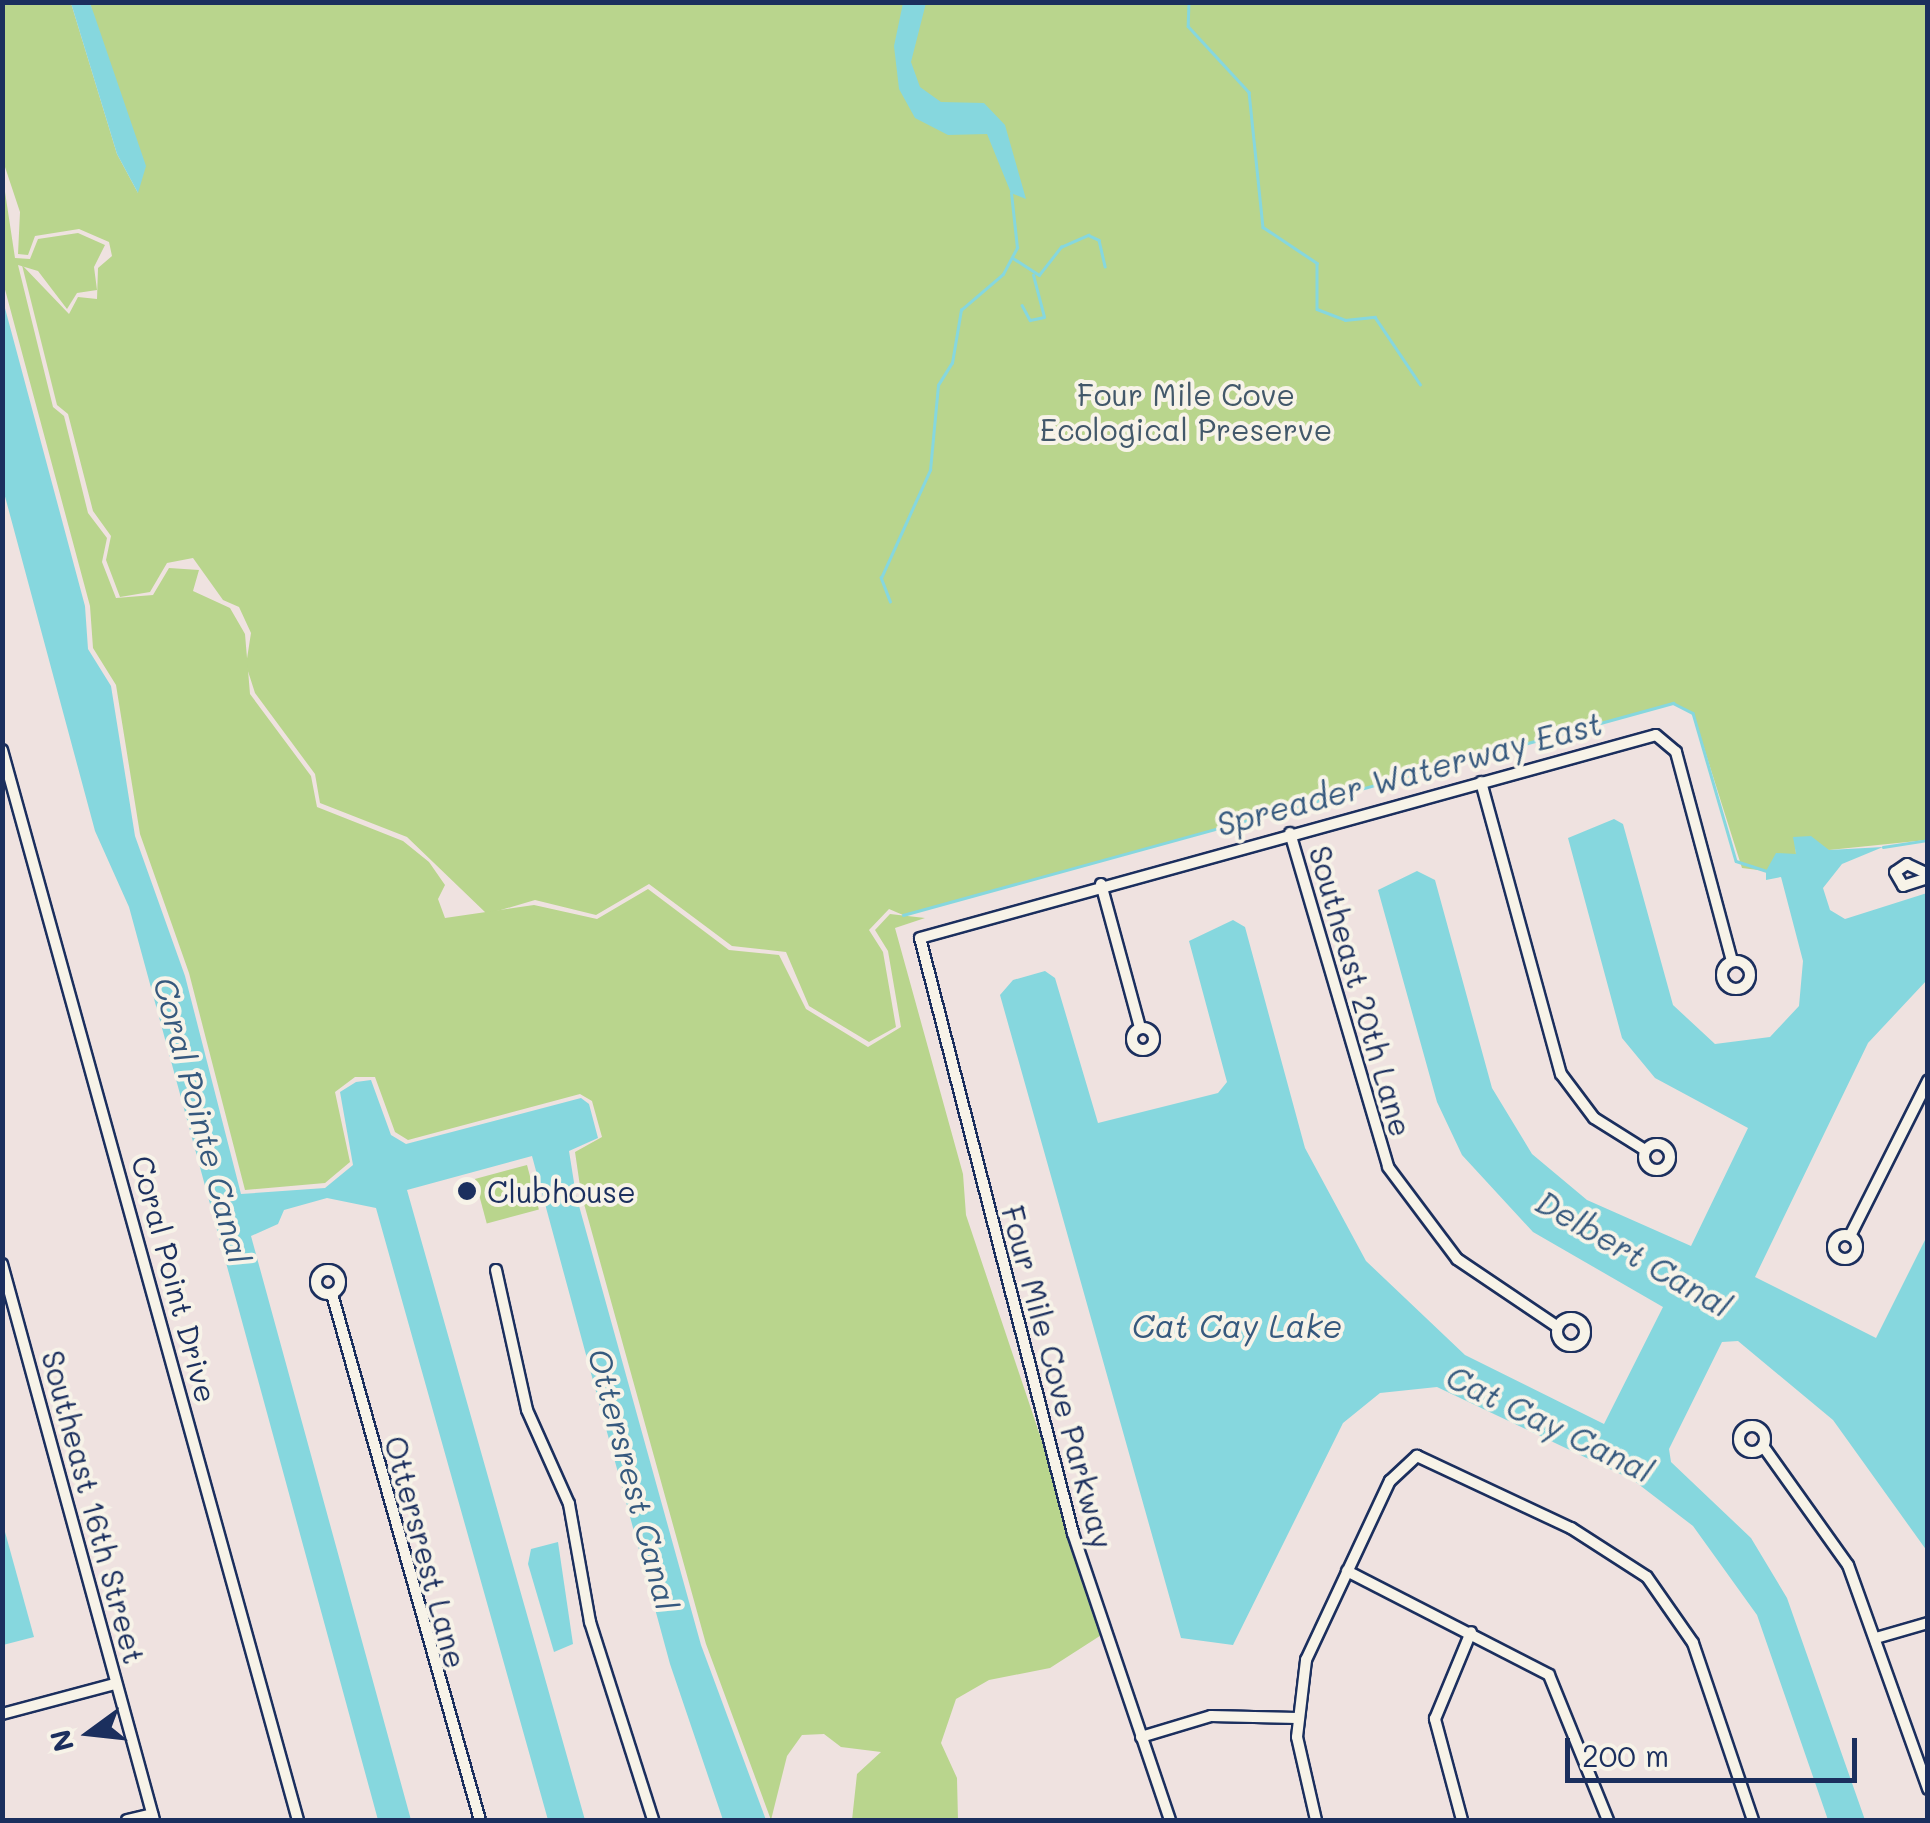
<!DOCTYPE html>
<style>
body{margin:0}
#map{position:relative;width:1930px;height:1823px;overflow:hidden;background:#efe2e0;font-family:Mali,sans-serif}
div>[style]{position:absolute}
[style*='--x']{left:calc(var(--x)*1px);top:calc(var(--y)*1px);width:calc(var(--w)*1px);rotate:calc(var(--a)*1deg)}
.green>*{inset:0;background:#b9d58d;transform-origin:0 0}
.water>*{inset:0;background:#86d7de}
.stream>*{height:2.5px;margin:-1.25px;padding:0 1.25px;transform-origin:1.25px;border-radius:1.25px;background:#86d7de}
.roads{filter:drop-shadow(2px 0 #1b2f5e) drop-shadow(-2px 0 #1b2f5e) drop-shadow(0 2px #1b2f5e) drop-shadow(0 -2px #1b2f5e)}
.street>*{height:10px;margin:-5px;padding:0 5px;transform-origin:5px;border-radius:5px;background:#f7f3e8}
.street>.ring{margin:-5px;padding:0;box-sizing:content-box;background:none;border:10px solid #f7f3e8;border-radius:50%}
.dots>*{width:28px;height:28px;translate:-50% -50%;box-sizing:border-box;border:5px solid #f7f3e8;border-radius:50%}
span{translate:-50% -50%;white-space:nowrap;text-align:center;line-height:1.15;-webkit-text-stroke:8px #f7f3e8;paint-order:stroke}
.park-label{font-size:30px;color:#42586a}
.street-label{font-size:30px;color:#1b2f5e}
.poi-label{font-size:30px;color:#1b2f5e}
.left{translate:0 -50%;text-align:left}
.water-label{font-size:32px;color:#36597e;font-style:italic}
.frame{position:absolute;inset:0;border:5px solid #1b2f5e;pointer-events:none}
.north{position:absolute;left:40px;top:1683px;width:100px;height:100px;-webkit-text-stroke:8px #f7f3e8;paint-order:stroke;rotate:255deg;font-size:28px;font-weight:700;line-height:40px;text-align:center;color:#1b2f5e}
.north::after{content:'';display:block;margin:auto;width:35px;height:45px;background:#1b2f5e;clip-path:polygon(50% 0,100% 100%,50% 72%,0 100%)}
.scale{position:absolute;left:1565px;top:1738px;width:292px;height:45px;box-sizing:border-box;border:5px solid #1b2f5e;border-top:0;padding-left:12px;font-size:30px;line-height:35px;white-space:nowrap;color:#1b2f5e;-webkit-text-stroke:8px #f7f3e8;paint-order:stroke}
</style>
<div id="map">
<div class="green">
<div style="clip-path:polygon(3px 3px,71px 3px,117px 154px,138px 193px,90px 3px,1927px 3px,1927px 840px,1829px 850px,1795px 843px,1796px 854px,1766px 871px,1742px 868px,1693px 713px,1673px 703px,903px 915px,889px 909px,869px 930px,883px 952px,896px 1027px,869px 1042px,809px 1006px,786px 952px,732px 946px,649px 884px,596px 915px,535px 900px,487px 914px,407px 837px,320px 803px,315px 774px,255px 693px,246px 665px,251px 633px,239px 607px,223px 600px,193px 558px,167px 563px,150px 592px,120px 597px,106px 560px,111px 536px,93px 511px,68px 414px,57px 405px,22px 265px,69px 314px,78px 297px,97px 299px,98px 268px,112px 256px,109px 242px,79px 229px,35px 236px,28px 255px,18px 254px,20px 212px,3px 161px)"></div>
<div style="clip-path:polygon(2px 172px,15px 258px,30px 259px,38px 239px,78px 233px,105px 245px,94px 267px,97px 290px,77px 293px,67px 309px,38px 271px,18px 265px,53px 407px,64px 416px,88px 513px,107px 538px,102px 562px,116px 598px,153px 595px,169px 568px,199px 570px,193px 591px,230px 608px,245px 634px,250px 694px,311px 776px,317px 807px,403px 841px,429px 862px,445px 885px,438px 899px,445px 918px,534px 905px,597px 919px,648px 889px,729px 950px,779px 955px,806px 1009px,868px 1047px,901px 1027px,888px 951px,875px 930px,890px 914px,925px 918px,895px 928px,963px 1174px,966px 1215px,1106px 1632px,1050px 1668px,989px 1680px,956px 1699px,941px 1743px,957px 1778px,958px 1820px,852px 1820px,857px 1774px,881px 1752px,841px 1747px,824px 1734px,802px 1735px,787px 1756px,771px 1820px,706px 1644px,581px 1193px,575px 1152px,602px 1137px,592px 1101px,580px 1094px,408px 1140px,395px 1132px,375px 1077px,355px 1077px,335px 1092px,350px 1162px,325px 1183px,245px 1190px,189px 973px,140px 834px,116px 685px,93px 648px,90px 606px,3px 282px)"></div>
<div style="left:527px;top:1165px;width:46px;height:54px;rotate:75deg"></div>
</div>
<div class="water">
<div style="clip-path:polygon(71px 3px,90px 3px,95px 17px,146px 166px,138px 193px,117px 154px)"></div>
<div style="clip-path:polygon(903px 3px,926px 3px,911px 62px,920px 87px,941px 102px,984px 103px,1005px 125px,1026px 199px,1011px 193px,987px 134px,948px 135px,915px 118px,899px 89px,894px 46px)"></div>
<div style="clip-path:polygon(2px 297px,85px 606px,88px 649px,111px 686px,135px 836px,185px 976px,241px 1194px,325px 1188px,353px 1165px,340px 1092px,356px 1082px,371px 1080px,391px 1135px,406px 1144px,581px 1098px,589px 1104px,598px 1138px,569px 1151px,576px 1195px,701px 1645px,766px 1820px,723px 1820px,670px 1664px,532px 1156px,407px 1190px,585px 1820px,548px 1820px,376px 1208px,327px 1198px,284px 1210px,278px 1224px,251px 1236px,411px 1820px,378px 1820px,129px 907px,95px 831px,3px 489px)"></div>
<div style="clip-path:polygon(1614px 819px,1623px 824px,1673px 1005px,1715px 1044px,1770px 1037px,1799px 1006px,1803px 961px,1781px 877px,1766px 880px,1766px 871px,1776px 853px,1796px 854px,1793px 837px,1811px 836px,1829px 850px,1883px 847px,1842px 864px,1823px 888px,1830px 910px,1845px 919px,1927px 893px,1927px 980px,1868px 1043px,1755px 1277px,1876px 1338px,1927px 1236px,1927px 1551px,1833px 1420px,1738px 1341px,1722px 1342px,1669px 1449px,1671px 1462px,1751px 1538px,1787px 1598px,1865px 1820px,1828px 1820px,1757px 1615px,1693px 1526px,1633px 1480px,1437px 1387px,1380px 1393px,1343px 1423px,1233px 1645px,1181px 1638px,1000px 995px,1013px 980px,1045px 971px,1055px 978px,1098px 1123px,1218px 1093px,1227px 1082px,1189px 941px,1233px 920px,1245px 927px,1305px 1148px,1366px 1261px,1465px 1355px,1604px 1424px,1663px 1307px,1533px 1232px,1462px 1155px,1437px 1102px,1378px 890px,1417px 871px,1435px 880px,1492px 1088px,1532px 1154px,1587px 1200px,1691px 1246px,1748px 1128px,1655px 1078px,1622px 1038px,1568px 838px)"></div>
<div style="clip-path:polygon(2px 1521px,34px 1637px,3px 1645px,2px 1645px)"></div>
<div style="clip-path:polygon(558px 1542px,573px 1644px,554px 1652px,528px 1564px,531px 1549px)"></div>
</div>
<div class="stream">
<div style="--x:1189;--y:2;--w:24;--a:92"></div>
<div style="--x:1188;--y:26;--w:90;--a:47.3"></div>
<div style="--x:1249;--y:92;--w:136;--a:84.1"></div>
<div style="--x:1263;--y:227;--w:65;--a:33.7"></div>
<div style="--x:1317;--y:263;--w:46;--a:90"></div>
<div style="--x:1317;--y:309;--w:30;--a:21"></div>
<div style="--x:1345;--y:320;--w:30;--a:-6"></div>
<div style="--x:1375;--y:317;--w:81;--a:56.1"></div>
<div style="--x:1013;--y:258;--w:31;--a:33"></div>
<div style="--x:1039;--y:275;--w:36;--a:-52"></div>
<div style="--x:1061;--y:247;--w:30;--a:-24"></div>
<div style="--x:1088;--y:235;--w:12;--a:24"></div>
<div style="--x:1099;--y:240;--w:27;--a:77"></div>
<div style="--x:1022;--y:305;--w:17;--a:62"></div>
<div style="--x:1030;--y:320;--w:14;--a:-12"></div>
<div style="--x:1044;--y:317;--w:43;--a:-104.7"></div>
<div style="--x:890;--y:602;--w:26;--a:-111"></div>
<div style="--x:881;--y:578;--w:119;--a:-65.6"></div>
<div style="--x:930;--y:470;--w:85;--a:-84.6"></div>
<div style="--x:938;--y:385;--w:26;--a:-58"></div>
<div style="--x:952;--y:363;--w:54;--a:-80.4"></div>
<div style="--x:961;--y:310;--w:55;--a:-40.6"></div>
<div style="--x:1003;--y:274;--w:30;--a:-62"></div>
<div style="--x:1017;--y:248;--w:55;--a:-96.2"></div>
<div style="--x:1883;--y:847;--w:46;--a:-8.8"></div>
<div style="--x:903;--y:915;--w:799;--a:-15.39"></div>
<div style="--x:1673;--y:703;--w:22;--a:27"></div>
<div style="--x:1693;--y:713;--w:154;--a:73.8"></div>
<div style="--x:1736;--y:861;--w:32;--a:18"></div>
</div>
<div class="roads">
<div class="street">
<div style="--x:2;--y:750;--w:1110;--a:74.54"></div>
<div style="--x:1481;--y:782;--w:303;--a:74.7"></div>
<div style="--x:1561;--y:1074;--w:55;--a:53.1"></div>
<div style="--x:1594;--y:1118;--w:60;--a:32.1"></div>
<div style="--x:1290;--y:833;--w:348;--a:73.6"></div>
<div style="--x:1388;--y:1167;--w:115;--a:53.1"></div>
<div style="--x:1457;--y:1259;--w:118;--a:34"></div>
<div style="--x:1928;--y:874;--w:23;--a:-155"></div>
<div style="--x:1907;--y:864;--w:14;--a:146"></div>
<div style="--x:1895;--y:872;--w:16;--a:60"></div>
<div style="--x:1903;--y:886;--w:26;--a:-18"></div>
<div style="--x:1101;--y:884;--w:149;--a:74.8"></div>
<div class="ring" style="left:1722px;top:961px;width:18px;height:18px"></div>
<div class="ring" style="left:1132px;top:1028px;width:12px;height:12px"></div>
<div class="ring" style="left:1644px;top:1144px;width:16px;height:16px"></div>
<div class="ring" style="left:1833px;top:1235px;width:14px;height:14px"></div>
<div style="--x:1850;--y:1236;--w:174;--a:-63.3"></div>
<div style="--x:2;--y:1264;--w:576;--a:74.71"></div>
<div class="ring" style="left:316px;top:1270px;width:14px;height:14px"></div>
<div style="--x:496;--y:1270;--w:143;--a:77.5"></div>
<div style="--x:527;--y:1410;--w:103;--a:65.9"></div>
<div style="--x:569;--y:1504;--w:120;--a:79.9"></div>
<div style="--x:590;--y:1622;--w:208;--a:72.3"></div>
<div style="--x:332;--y:1294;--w:546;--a:74.29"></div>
<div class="ring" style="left:1557px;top:1318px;width:18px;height:18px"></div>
<div class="ring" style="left:1739px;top:1426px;width:16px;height:16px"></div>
<div style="--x:1763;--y:1446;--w:146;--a:54.5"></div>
<div style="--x:1848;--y:1565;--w:238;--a:70.3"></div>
<div style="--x:1347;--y:1571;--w:227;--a:27.2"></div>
<div style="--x:1549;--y:1675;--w:157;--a:67.9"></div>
<div style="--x:1876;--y:1638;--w:54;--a:-16.1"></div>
<div style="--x:2;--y:1714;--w:117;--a:-14.9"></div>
<div style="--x:1141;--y:1737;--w:73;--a:-16.7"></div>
<div style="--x:1211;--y:1716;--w:86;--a:1.3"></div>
<div style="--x:127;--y:1820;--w:26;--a:-13"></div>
<div style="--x:1170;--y:1820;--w:303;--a:-108.7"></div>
<div style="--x:1073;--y:1533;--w:614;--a:-104.42"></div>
<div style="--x:920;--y:938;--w:763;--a:-15.42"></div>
<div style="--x:1656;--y:735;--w:26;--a:40"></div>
<div style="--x:1676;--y:752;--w:216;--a:75"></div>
<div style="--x:1316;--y:1820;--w:85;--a:-102.9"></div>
<div style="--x:1297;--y:1737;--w:78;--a:-83.3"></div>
<div style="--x:1306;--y:1660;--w:198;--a:-64.9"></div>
<div style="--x:1390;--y:1481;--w:37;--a:-43"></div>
<div style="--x:1417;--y:1456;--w:170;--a:25.1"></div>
<div style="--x:1571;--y:1528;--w:90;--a:32.8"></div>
<div style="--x:1647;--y:1577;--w:80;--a:55.1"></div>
<div style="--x:1693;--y:1643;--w:187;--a:71.3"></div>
<div style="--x:1462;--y:1820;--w:105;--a:-105"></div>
<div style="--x:1435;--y:1719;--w:94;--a:-67.5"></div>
</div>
</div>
<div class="dots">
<div style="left:467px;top:1191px;background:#1b2f5e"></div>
</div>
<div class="park-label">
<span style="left:1186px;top:411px">Four Mile Cove<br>Ecological Preserve</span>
</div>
<div class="street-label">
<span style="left:1361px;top:991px;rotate:74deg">Southeast 20th Lane</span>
<span style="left:175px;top:1279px;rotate:75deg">Coral Point Drive</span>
<span style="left:1058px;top:1377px;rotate:75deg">Four Mile Cove Parkway</span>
<span style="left:94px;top:1507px;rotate:75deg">Southeast 16th Street</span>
<span style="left:426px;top:1552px;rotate:75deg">Ottersrest Lane</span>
</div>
<div class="poi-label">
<span class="left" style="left:487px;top:1191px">Clubhouse</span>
</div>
<div class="water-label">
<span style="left:1409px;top:773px;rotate:-15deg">Spreader Waterway East</span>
<span style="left:203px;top:1120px;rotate:75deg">Coral Pointe Canal</span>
<span style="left:1634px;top:1253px;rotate:30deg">Delbert Canal</span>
<span style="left:1237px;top:1325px">Cat Cay Lake</span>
<span style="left:1550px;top:1423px;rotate:26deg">Cat Cay Canal</span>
<span style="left:634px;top:1479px;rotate:75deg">Ottersrest Canal</span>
</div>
<div class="frame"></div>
<div class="north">N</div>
<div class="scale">200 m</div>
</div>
